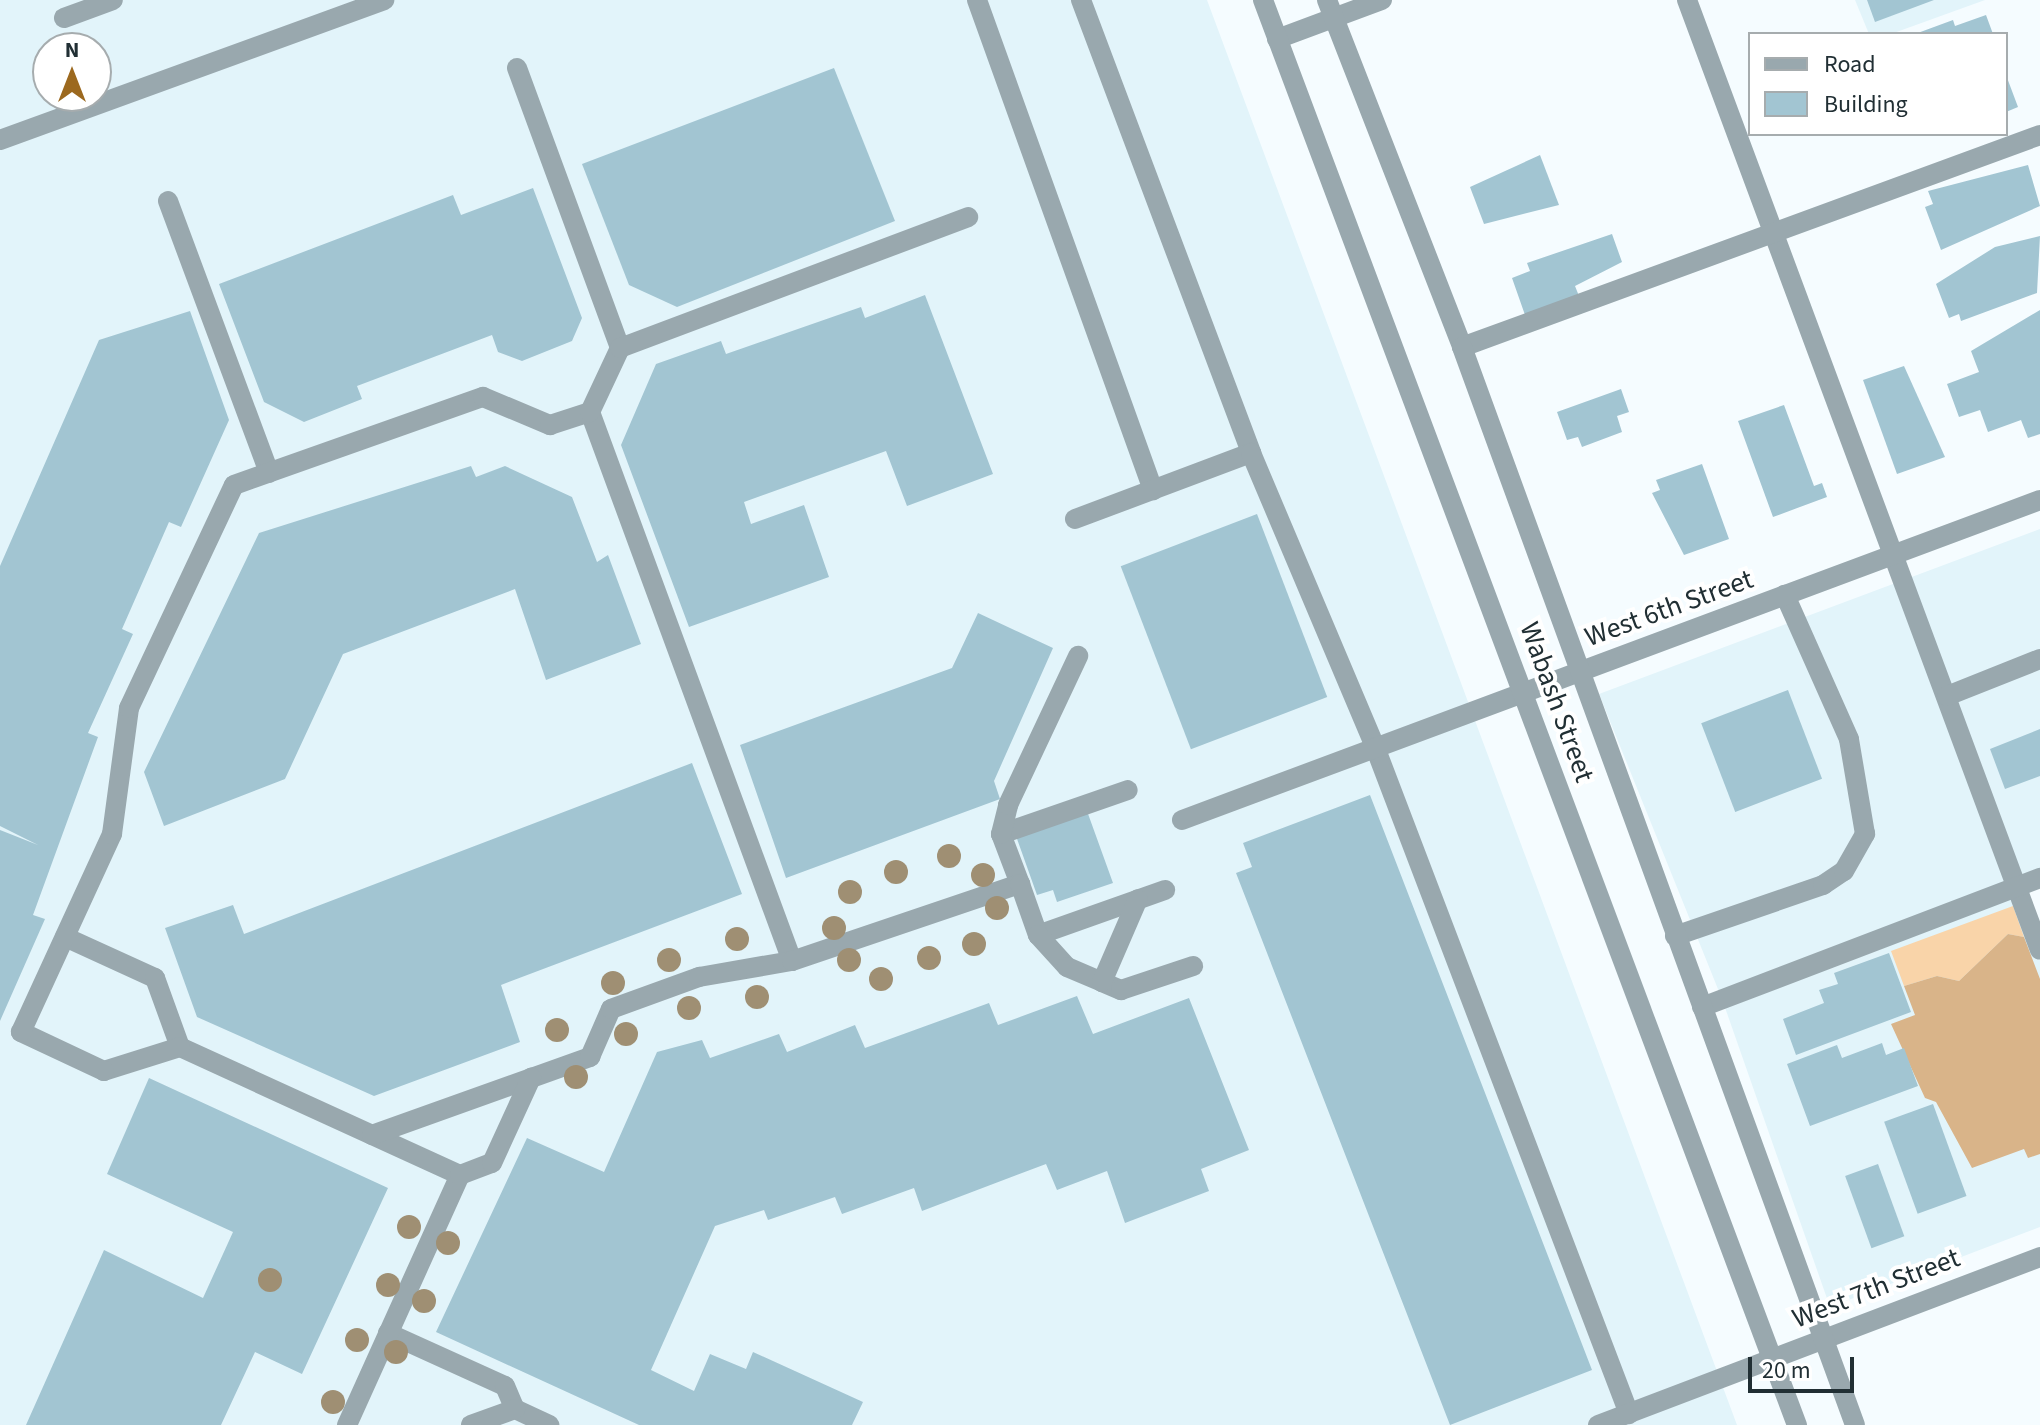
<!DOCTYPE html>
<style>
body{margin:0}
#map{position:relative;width:2040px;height:1425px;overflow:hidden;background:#f5fcff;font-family:"Source Sans 3",sans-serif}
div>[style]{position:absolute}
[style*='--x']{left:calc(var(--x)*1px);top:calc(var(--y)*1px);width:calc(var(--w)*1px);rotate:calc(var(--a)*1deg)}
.built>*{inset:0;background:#e2f4fa}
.green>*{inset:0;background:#f9d4a9}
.forest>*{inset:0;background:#d9b489}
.building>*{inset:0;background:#a2c5d2;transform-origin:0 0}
.service>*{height:20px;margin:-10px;padding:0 10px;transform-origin:10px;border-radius:10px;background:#99a8ae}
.pedestrian>*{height:20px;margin:-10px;padding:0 10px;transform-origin:10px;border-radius:10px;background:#99a8ae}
.minor>*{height:20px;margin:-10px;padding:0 10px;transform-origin:10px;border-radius:10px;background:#99a8ae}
.tertiary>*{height:20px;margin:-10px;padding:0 10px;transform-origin:10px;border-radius:10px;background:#99a8ae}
.trees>*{width:24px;height:24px;margin:-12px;border-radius:50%;background:#9f8f73}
span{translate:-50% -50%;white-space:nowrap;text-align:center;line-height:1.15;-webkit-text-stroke:8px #fff;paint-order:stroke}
.street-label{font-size:28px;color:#212f34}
.legend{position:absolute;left:1748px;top:32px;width:260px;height:104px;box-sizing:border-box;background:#fff;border:2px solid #a6acae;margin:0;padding:10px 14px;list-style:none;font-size:24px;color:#212f34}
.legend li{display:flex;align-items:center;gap:16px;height:40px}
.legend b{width:40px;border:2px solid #a6acae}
.north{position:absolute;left:32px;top:32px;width:80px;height:80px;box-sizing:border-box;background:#fff;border:2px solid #a6acae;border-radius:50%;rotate:0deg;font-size:22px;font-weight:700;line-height:32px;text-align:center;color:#212f34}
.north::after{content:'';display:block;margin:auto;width:28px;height:36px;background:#9c691f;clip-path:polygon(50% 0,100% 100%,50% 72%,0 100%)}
.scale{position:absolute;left:1748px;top:1357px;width:106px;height:36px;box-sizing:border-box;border:4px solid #212f34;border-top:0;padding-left:10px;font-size:24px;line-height:28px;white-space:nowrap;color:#212f34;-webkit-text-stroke:6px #fff;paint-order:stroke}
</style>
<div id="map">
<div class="built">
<div style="clip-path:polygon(evenodd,0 0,1207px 0,1737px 1425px,0 1425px,0 0,48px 48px,96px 48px,96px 96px,48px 96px,48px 48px)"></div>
<div style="clip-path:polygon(1855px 0,1985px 0,1891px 34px,1869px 34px)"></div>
<div style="clip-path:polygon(2040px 529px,2040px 878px,2017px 887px,2040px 950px,2040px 1227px,1830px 1307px,1722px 999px,1599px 694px)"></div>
</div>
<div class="green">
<div style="clip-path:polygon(2013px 906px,2024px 937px,2008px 934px,1959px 981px,1937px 976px,1904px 986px,1891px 951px)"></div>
</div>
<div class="forest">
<div style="clip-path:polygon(2008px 934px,2024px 937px,2040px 979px,2040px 1154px,2028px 1158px,2024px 1149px,1972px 1168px,1936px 1102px,1925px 1098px,1891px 1024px,1915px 1015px,1904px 986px,1937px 976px,1959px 981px)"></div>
</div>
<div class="building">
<div style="clip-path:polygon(1867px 0,1934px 0,1875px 22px)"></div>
<div style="clip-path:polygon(1986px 15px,1993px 34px,1915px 34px,1953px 20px,1955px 26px)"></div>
<div style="clip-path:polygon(834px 68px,895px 221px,677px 307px,629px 285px,582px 164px)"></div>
<div style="clip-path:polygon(2006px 75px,2018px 107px,2006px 112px)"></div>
<div style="clip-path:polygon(1540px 155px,1559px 205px,1484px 224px,1470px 187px)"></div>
<div style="clip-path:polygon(2028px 165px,2040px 206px,1941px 250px,1925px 207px,1933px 204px,1928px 191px)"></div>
<div style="clip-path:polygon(533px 188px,582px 318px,572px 341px,522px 361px,498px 352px,492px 335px,357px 386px,362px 399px,304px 422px,264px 402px,219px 284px,453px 195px,461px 215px)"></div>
<div style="clip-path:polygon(1612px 234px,1622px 262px,1575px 286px,1579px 296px,1525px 315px,1512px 278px,1530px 271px,1527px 263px)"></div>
<div style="clip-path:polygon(2040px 236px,2037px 293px,1961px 321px,1959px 314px,1949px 318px,1936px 284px,1995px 247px)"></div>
<div style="clip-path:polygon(925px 295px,993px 474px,907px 506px,886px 451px,744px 502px,751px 524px,804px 505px,829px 577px,689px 627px,621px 445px,656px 364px,721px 341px,726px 354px,861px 307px,865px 318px)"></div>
<div style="clip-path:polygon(2040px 310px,2040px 434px,2028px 438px,2021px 420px,1988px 432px,1980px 410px,1959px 417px,1947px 384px,1979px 372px,1971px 351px)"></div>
<div style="clip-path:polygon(190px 311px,229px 420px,181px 527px,169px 522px,122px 629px,133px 634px,88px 733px,98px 737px,33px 915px,45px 919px,0 1021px,0 830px,38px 845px,0 826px,0 566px,99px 340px)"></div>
<div style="clip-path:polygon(1904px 366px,1945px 457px,1897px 474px,1863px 380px)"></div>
<div style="clip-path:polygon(1621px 389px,1629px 412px,1617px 416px,1622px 432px,1582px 447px,1578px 437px,1567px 440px,1557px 412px)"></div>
<div style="clip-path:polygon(1784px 405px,1814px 486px,1822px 483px,1827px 497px,1773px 517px,1738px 421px)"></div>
<div style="clip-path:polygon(1702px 464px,1729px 539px,1684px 555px,1652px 493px,1660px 490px,1656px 480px)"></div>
<div style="clip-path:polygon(471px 466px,476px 477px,505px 466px,572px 497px,597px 562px,608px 555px,641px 644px,546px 680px,515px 589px,343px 654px,285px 779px,164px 826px,144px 772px,259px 533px)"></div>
<div style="left:1257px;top:514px;width:196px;height:146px;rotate:69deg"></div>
<div style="clip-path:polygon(978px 613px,1053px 648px,994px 781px,1000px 799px,786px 878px,740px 745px,952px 668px)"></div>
<div style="left:1788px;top:690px;width:95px;height:93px;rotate:69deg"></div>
<div style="clip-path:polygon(2040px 729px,2040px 776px,2005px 789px,1990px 749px)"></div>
<div style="clip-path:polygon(692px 763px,742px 894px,501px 985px,520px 1042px,374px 1096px,197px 1017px,165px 928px,233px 905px,244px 934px)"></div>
<div style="clip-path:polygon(1370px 795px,1592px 1370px,1450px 1425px,1236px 873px,1252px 867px,1243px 843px)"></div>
<div style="clip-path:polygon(1087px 811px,1113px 883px,1057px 902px,1053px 890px,1037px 895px,1016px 836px)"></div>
<div style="clip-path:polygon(1889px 953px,1911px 1012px,1796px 1055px,1783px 1019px,1824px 1003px,1819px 990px,1838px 984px,1834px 973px)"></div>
<div style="clip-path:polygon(1077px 996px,1093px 1034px,1189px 998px,1249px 1150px,1201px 1169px,1209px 1191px,1125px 1223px,1107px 1171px,1057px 1190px,1046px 1164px,922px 1211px,914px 1188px,842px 1214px,835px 1197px,768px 1220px,764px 1210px,715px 1226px,651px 1370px,694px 1391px,710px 1354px,746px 1369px,753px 1352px,863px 1402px,852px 1425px,639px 1425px,436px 1332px,527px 1138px,604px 1172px,657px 1052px,702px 1040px,710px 1058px,779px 1034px,787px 1052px,855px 1025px,865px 1048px,989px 1003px,998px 1025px)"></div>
<div style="clip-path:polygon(1882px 1043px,1886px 1055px,1904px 1048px,1918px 1086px,1810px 1126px,1787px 1064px,1837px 1045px,1842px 1058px)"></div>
<div style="clip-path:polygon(149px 1078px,388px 1188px,302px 1374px,255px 1352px,221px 1425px,26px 1425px,104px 1250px,203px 1298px,233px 1232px,107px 1174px)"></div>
<div style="left:1933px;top:1104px;width:98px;height:52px;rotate:70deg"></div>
<div style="left:1878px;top:1164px;width:77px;height:35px;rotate:70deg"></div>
</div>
<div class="service">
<div style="--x:977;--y:0;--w:521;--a:70.24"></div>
<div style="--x:1081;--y:0;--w:484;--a:69.4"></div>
<div style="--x:1687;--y:0;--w:1013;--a:69.62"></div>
<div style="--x:64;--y:18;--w:52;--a:-20.2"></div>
<div style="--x:0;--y:140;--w:409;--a:-20"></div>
<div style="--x:1462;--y:347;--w:616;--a:-20.14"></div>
<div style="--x:1075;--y:519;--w:188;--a:-20.6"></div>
<div style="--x:1251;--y:453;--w:319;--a:67.1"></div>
<div style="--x:1375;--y:747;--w:714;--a:69.15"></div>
<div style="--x:1947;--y:696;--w:100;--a:-21.7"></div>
<div style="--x:1675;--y:936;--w:157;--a:-19"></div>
<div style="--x:1823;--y:885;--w:25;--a:-34"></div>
<div style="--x:1844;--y:871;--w:43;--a:-60.4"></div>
<div style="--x:1865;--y:834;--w:96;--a:-99.6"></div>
<div style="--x:1849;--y:739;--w:158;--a:-114"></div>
<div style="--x:1702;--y:1007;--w:362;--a:-20.9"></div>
</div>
<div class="pedestrian">
<div style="--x:517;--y:68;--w:298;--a:69.8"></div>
<div style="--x:168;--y:201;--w:290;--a:69.6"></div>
<div style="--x:590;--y:412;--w:585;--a:69.8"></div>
<div style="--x:1001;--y:834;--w:134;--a:-19.1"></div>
<div style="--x:1020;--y:884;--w:53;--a:-110.8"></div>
<div style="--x:1001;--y:834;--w:30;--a:-76"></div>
<div style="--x:1008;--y:805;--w:165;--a:-64.8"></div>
<div style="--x:1038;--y:935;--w:135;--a:-19.5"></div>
<div style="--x:65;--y:937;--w:99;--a:24.5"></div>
<div style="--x:155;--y:978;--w:73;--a:70.1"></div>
<div style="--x:180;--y:1047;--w:308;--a:24.6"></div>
<div style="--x:1102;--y:982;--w:21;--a:23"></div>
<div style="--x:1121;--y:990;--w:76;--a:-18.4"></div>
<div style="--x:180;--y:1047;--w:80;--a:162.5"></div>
<div style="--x:104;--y:1071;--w:92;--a:-154.8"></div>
<div style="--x:21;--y:1032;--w:218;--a:-65.3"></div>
<div style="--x:112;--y:834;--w:127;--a:-82.3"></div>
<div style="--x:129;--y:708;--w:246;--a:-64.8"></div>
<div style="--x:234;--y:485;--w:264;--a:-19.5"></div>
<div style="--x:483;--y:397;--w:73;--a:22.7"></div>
<div style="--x:550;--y:425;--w:42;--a:-18"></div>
<div style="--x:590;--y:412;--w:71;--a:-64.9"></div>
<div style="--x:620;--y:348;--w:372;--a:-20.6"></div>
<div style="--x:372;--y:1135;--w:232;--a:-19.7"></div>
<div style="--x:590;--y:1057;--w:52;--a:-66.4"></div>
<div style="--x:611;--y:1009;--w:94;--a:-20"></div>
<div style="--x:699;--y:977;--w:94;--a:-9.8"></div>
<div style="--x:792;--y:961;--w:241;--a:-18.7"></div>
<div style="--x:1020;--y:884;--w:54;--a:70.6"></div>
<div style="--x:1038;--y:935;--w:43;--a:47.8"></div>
<div style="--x:1067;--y:967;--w:38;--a:23"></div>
<div style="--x:1102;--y:982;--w:90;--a:-66.6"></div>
<div style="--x:388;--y:1333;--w:128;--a:24.4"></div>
<div style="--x:505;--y:1386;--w:25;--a:67"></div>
<div style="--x:515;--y:1409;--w:38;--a:25"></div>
<div style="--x:347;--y:1425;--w:274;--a:-65.7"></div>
<div style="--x:460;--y:1175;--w:34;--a:-21"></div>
<div style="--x:492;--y:1163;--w:94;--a:-65.4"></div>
<div style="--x:471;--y:1425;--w:47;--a:-20"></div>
</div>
<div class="minor">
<div style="--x:1277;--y:39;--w:112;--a:-20.4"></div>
<div style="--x:1182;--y:820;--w:916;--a:-20.45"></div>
<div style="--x:1598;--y:1425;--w:473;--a:-20.8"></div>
</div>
<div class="tertiary">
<div style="--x:1263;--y:0;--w:1522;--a:69.46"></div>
<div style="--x:1327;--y:0;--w:372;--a:68.7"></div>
<div style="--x:1462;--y:347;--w:1147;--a:69.97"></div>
</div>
<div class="trees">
<div style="left:949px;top:856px"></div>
<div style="left:896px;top:872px"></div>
<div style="left:983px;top:875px"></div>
<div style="left:850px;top:892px"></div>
<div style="left:997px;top:908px"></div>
<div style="left:834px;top:928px"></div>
<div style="left:737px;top:939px"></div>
<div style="left:974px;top:944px"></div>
<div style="left:929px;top:958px"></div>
<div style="left:669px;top:960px"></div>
<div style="left:849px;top:960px"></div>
<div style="left:881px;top:979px"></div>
<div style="left:613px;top:983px"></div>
<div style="left:757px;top:997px"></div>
<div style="left:689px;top:1008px"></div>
<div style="left:557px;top:1030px"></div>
<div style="left:626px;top:1034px"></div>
<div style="left:576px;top:1077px"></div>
<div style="left:409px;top:1227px"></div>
<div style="left:448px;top:1243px"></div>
<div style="left:270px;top:1280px"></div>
<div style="left:388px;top:1285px"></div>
<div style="left:424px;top:1301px"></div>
<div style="left:357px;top:1340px"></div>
<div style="left:396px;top:1352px"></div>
<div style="left:333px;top:1402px"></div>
</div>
<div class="street-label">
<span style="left:1669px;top:608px;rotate:-20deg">West 6th Street</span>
<span style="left:1557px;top:702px;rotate:70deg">Wabash Street</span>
<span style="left:1876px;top:1288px;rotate:-21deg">West 7th Street</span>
</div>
<ul class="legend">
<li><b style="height:10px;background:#99a8ae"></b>Road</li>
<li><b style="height:22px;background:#a2c5d2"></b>Building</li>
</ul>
<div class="north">N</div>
<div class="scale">20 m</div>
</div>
